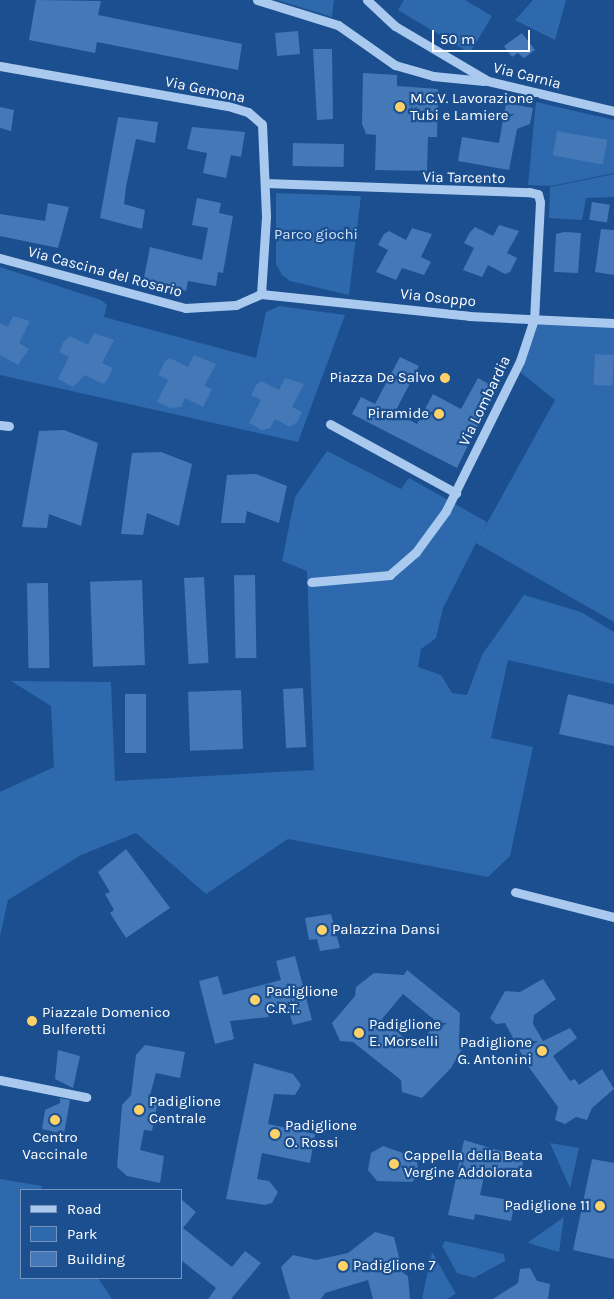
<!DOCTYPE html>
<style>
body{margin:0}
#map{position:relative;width:614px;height:1299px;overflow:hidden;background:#1b4f8f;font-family:Karla,sans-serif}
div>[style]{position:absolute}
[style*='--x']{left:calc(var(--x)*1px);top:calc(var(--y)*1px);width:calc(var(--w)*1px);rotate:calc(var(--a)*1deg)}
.green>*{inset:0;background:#2e69ad}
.building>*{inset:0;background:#4478b7;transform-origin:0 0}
.minor>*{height:9px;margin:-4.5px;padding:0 4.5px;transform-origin:4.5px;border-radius:4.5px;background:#a9c9ee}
.dots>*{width:14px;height:14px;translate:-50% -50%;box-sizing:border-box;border:2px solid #1b4f8f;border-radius:50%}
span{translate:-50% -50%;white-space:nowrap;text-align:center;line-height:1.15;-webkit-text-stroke:4.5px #1b4f8f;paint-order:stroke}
.street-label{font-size:15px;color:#fff}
.poi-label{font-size:15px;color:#fff}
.left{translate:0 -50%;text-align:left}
.right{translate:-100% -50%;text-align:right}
.park-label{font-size:15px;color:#cfe3fa}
.legend{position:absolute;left:20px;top:1189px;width:162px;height:90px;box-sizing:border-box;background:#1b4f8f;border:1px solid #7695bc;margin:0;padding:6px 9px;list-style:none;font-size:15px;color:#fff}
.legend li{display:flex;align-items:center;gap:10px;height:25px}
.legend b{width:25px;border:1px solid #7695bc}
.scale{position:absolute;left:432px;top:30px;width:98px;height:22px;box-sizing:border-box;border:2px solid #fff;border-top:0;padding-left:6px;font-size:15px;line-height:18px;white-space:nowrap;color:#fff;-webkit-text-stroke:4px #1b4f8f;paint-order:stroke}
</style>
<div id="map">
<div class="green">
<div style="clip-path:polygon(277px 0,334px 0,332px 17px)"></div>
<div style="clip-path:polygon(404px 0,465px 0,492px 16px,470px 53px,398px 10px)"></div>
<div style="clip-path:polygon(533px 0,566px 0,555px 40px,515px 20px)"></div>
<div style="clip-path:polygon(536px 102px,614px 120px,614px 173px,551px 186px,528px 185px)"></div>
<div style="clip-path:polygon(614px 174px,614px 197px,586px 198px,582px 220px,549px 218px,550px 187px)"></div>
<div style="clip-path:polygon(276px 193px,361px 196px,349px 295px,290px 281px,282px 275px,276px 264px)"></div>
<div style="clip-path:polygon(0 267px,101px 300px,107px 305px,104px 317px,256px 358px,266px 312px,279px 306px,345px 315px,298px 442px,0 375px)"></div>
<div style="clip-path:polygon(534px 319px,614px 323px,614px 622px,476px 543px,443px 608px,436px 638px,421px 649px,418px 667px,441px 675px,452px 693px,467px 695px,482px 655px,524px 595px,581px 612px,614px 632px,614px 684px,508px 660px,491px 738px,533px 747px,510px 856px,488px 877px,288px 839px,206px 894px,136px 833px,81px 855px,8px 900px,0 936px,0 792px,54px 767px,51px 706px,11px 681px,111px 682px,115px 781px,314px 770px,307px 571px,282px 561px,295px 497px,327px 451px,401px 489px,409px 478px,487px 522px,480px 536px,555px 400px,519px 371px)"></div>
<div style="clip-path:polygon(550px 1143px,579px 1148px,570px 1188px)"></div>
<div style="clip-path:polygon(0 1179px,42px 1186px,41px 1190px,21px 1190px,21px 1278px,98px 1278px,112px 1299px,0 1299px)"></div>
<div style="clip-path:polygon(564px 1217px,559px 1252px,528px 1243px,530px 1241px)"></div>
<div style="clip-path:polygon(445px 1241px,504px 1254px,505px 1261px,474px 1278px,457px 1273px,442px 1246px)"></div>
<div style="clip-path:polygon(432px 1252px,456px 1294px,447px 1299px,422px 1299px)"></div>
</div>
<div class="building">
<div style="clip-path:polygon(36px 0,101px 1px,98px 15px,242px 44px,238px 70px,97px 42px,95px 53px,29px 40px)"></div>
<div style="left:298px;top:31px;width:23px;height:23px;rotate:85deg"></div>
<div style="clip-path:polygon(522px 33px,535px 50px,524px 58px,518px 53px,512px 57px,504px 46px)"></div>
<div style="clip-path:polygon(313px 49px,332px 49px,333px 119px,317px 120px)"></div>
<div style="clip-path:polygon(363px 73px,397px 75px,397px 86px,438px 89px,437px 137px,428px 137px,427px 171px,375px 170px,376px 135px,366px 134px,362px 124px)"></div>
<div style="clip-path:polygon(506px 103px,533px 108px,530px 124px,517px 129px,509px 170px,458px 161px,462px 137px,499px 143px)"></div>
<div style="clip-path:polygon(0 107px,14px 110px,11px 131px,0 128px)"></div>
<div style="clip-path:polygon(118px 117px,158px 122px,155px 143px,136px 139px,126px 187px,124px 204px,145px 210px,142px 229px,100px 218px)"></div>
<div style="clip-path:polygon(192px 127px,245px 132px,241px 157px,231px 155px,226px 178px,203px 173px,207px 153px,187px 149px)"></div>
<div style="left:557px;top:131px;width:51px;height:25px;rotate:10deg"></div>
<div style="left:293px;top:143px;width:51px;height:23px;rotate:1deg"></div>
<div style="clip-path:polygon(197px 198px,221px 203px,219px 213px,233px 216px,223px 273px,218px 272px,216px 286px,188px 281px,186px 291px,144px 278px,150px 247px,202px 260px,208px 228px,192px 225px)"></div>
<div style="left:592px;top:202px;width:18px;height:18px;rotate:9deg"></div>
<div style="clip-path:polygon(48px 203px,69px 207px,58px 248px,0 236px,0 214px,45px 221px)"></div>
<div style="clip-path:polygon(499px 225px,519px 231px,507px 253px,517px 258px,510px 272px,505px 274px,488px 265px,482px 277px,463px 270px,474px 248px,464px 243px,470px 232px,475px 227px,493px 236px)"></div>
<div style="clip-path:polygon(412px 228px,432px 234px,421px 257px,431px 262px,424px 275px,402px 268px,396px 280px,376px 272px,388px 250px,378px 245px,384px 234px,389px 231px,406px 240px)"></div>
<div style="clip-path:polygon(601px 229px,614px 230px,614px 275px,595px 272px)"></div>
<div style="clip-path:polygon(564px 232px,581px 233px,578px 273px,554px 272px,556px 234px)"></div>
<div style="clip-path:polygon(13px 316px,30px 321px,19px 343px,29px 349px,18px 365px,0 355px,0 323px,8px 327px)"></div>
<div style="clip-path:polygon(94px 333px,114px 340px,102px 363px,113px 368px,107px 380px,103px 384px,85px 375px,73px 387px,58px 379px,69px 357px,59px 352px,63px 343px,70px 336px,88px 345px)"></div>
<div style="left:595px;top:354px;width:19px;height:31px;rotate:3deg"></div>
<div style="clip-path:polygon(194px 355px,216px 364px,204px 386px,212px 389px,203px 407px,185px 398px,181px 407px,170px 408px,157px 402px,168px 380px,158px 375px,165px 361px,170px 358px,188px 367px)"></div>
<div style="clip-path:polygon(400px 357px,419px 366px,395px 412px,417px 424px,433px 394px,461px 409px,478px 378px,496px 388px,457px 468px,352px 414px,361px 397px,375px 404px)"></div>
<div style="clip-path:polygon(285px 378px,304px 384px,292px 407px,302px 412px,297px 422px,290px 427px,275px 419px,270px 428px,262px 430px,249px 423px,261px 400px,251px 395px,256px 385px,261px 381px,279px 390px)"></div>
<div style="clip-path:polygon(64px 430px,98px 443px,81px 526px,49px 514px,47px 528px,22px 527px,39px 431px)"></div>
<div style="clip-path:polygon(161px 452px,192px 464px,179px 526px,147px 513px,143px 535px,121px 534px,132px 453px)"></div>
<div style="clip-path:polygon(256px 474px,287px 486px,279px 523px,247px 511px,245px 523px,221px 523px,227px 475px)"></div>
<div style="left:255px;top:575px;width:83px;height:21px;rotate:89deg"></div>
<div style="left:204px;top:577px;width:86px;height:20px;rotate:87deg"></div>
<div style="left:142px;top:580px;width:85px;height:52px;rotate:88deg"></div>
<div style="left:48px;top:583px;width:85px;height:21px;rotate:89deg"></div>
<div style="left:303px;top:688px;width:59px;height:20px;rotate:87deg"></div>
<div style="left:241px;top:690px;width:59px;height:53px;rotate:88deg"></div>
<div style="left:125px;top:694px;width:21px;height:59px"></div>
<div style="clip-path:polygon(568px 694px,614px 705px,614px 746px,559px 734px)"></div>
<div style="clip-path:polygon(126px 849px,170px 908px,126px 938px,110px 913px,114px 910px,105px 894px,110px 892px,98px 872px)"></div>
<div style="clip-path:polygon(331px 914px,340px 948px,320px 951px,317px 939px,309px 940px,305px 918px)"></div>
<div style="clip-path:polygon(295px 956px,312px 1020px,293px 1025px,287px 1005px,267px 1011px,269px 1017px,230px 1021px,234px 1039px,215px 1044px,199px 981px,218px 976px,223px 995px,281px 980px,276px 961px)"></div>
<div style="clip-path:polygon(evenodd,407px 970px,460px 1013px,459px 1042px,463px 1047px,451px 1068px,422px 1098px,402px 1092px,401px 1080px,353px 1042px,340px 1041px,332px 1023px,355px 996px,356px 987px,374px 973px,404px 975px,407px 970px,403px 994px,437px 1022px,416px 1048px,382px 1019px,403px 994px)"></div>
<div style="clip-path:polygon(543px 979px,556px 999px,534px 1015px,533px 1024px,543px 1041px,570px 1028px,577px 1038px,553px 1056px,570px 1081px,575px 1079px,579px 1085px,602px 1069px,614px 1089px,592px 1108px,587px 1120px,576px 1117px,565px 1124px,555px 1120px,558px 1107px,528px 1066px,505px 1023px,496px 1024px,490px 1018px,505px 991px,520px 992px)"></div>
<div style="clip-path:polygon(145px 1045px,185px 1052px,180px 1078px,156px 1073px,149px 1099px,158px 1101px,152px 1131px,144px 1130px,140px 1150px,164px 1156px,160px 1183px,127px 1176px,117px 1167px,122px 1105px,131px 1095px,136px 1055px)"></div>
<div style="clip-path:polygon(58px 1050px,80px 1056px,73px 1088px,55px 1079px)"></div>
<div style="clip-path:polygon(254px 1063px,293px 1074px,301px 1085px,295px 1095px,274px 1094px,268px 1124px,315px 1134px,310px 1163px,262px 1153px,257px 1179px,269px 1181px,278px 1192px,272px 1203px,265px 1205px,226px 1199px)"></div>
<div style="clip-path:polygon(60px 1098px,70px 1100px,64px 1134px,42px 1129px,45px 1110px,60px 1103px)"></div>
<div style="clip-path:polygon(464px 1140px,524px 1158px,520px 1178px,485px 1171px,480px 1195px,515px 1201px,511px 1221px,475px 1214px,474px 1220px,448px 1215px)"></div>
<div style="clip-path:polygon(383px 1146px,417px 1158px,418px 1176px,412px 1182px,377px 1181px,368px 1170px,371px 1153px)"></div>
<div style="clip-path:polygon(592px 1159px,614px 1163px,614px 1259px,573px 1250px)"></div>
<div style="clip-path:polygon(181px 1199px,196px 1212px,183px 1228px,232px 1267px,245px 1251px,261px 1263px,231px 1299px,208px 1299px,216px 1288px,181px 1260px)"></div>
<div style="clip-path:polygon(375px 1232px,394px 1237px,403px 1273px,408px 1276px,410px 1299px,373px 1299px,368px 1280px,325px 1293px,321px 1299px,290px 1299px,281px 1267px,293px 1255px,316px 1260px,348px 1253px)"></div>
<div style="clip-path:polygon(530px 1268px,537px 1281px,550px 1284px,548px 1299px,493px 1299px,518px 1283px,520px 1269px)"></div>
</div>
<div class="minor">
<div style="--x:257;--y:0;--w:85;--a:17.2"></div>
<div style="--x:338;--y:25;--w:70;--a:35.1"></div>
<div style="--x:395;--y:65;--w:40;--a:16"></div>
<div style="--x:433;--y:76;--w:51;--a:5.6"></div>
<div style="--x:367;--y:0;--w:38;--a:43"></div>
<div style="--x:395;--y:26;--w:108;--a:30.6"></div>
<div style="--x:488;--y:81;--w:130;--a:13.4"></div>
<div style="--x:0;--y:66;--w:231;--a:10"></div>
<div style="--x:228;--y:106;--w:21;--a:17"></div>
<div style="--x:248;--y:112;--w:18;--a:41"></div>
<div style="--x:262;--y:124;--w:93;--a:87.5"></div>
<div style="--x:266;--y:217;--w:77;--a:93.7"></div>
<div style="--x:265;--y:183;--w:264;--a:2"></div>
<div style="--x:529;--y:192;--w:9;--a:13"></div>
<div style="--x:538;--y:194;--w:8;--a:76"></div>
<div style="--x:540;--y:202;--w:117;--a:92.9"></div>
<div style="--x:534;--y:319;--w:44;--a:108.4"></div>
<div style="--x:520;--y:361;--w:167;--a:116.3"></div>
<div style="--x:446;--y:511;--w:51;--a:126.2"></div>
<div style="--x:416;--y:552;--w:35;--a:139"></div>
<div style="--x:390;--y:575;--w:79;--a:174.9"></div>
<div style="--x:0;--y:258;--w:192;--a:15.1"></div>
<div style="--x:185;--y:308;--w:51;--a:-3.4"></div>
<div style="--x:236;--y:305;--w:27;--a:-24"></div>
<div style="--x:261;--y:294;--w:209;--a:6"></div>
<div style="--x:469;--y:316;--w:145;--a:2.8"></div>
<div style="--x:330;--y:424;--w:144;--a:28.7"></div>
<div style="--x:0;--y:425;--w:9;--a:6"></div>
<div style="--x:515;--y:892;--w:102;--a:14.2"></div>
<div style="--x:0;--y:1080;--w:88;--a:11.2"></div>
</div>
<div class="dots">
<div style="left:400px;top:107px;background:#ffd166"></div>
<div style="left:445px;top:378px;background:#ffd166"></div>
<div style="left:439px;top:414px;background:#ffd166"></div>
<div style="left:322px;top:930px;background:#ffd166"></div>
<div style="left:255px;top:1000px;background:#ffd166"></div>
<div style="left:32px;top:1021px;background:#ffd166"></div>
<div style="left:359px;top:1033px;background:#ffd166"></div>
<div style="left:542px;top:1051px;background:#ffd166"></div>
<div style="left:139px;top:1110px;background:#ffd166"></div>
<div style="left:55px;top:1120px;background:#ffd166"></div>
<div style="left:275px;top:1134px;background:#ffd166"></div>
<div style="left:394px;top:1164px;background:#ffd166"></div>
<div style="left:600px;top:1206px;background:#ffd166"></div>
<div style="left:343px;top:1266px;background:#ffd166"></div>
</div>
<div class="street-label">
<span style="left:527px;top:76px;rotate:14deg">Via Carnia</span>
<span style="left:205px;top:90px;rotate:12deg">Via Gemona</span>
<span style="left:464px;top:178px;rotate:1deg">Via Tarcento</span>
<span style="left:105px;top:272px;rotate:15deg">Via Cascina del Rosario</span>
<span style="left:438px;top:298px;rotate:6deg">Via Osoppo</span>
<span style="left:485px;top:401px;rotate:-64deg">Via Lombardia</span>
</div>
<div class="poi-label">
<span class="left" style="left:410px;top:107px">M.C.V. Lavorazione<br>Tubi e Lamiere</span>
<span class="right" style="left:435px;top:378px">Piazza De Salvo</span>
<span class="right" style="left:429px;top:414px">Piramide</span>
<span class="left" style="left:332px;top:930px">Palazzina Dansi</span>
<span class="left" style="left:266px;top:1000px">Padiglione<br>C.R.T.</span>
<span class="left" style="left:42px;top:1021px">Piazzale Domenico<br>Bulferetti</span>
<span class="left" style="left:369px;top:1033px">Padiglione<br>E. Morselli</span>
<span class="right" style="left:532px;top:1051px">Padiglione<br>G. Antonini</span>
<span class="left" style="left:149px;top:1110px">Padiglione<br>Centrale</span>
<span class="left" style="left:285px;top:1134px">Padiglione<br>O. Rossi</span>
<span style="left:55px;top:1146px">Centro<br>Vaccinale</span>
<span class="left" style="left:404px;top:1164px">Cappella della Beata<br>Vergine Addolorata</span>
<span class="right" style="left:590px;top:1206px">Padiglione 11</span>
<span class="left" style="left:353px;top:1266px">Padiglione 7</span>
</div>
<div class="park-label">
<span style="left:316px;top:235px">Parco giochi</span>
</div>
<ul class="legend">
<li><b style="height:6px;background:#a9c9ee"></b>Road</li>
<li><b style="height:14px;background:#2e69ad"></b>Park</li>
<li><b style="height:14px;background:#4478b7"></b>Building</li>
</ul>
<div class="scale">50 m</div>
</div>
